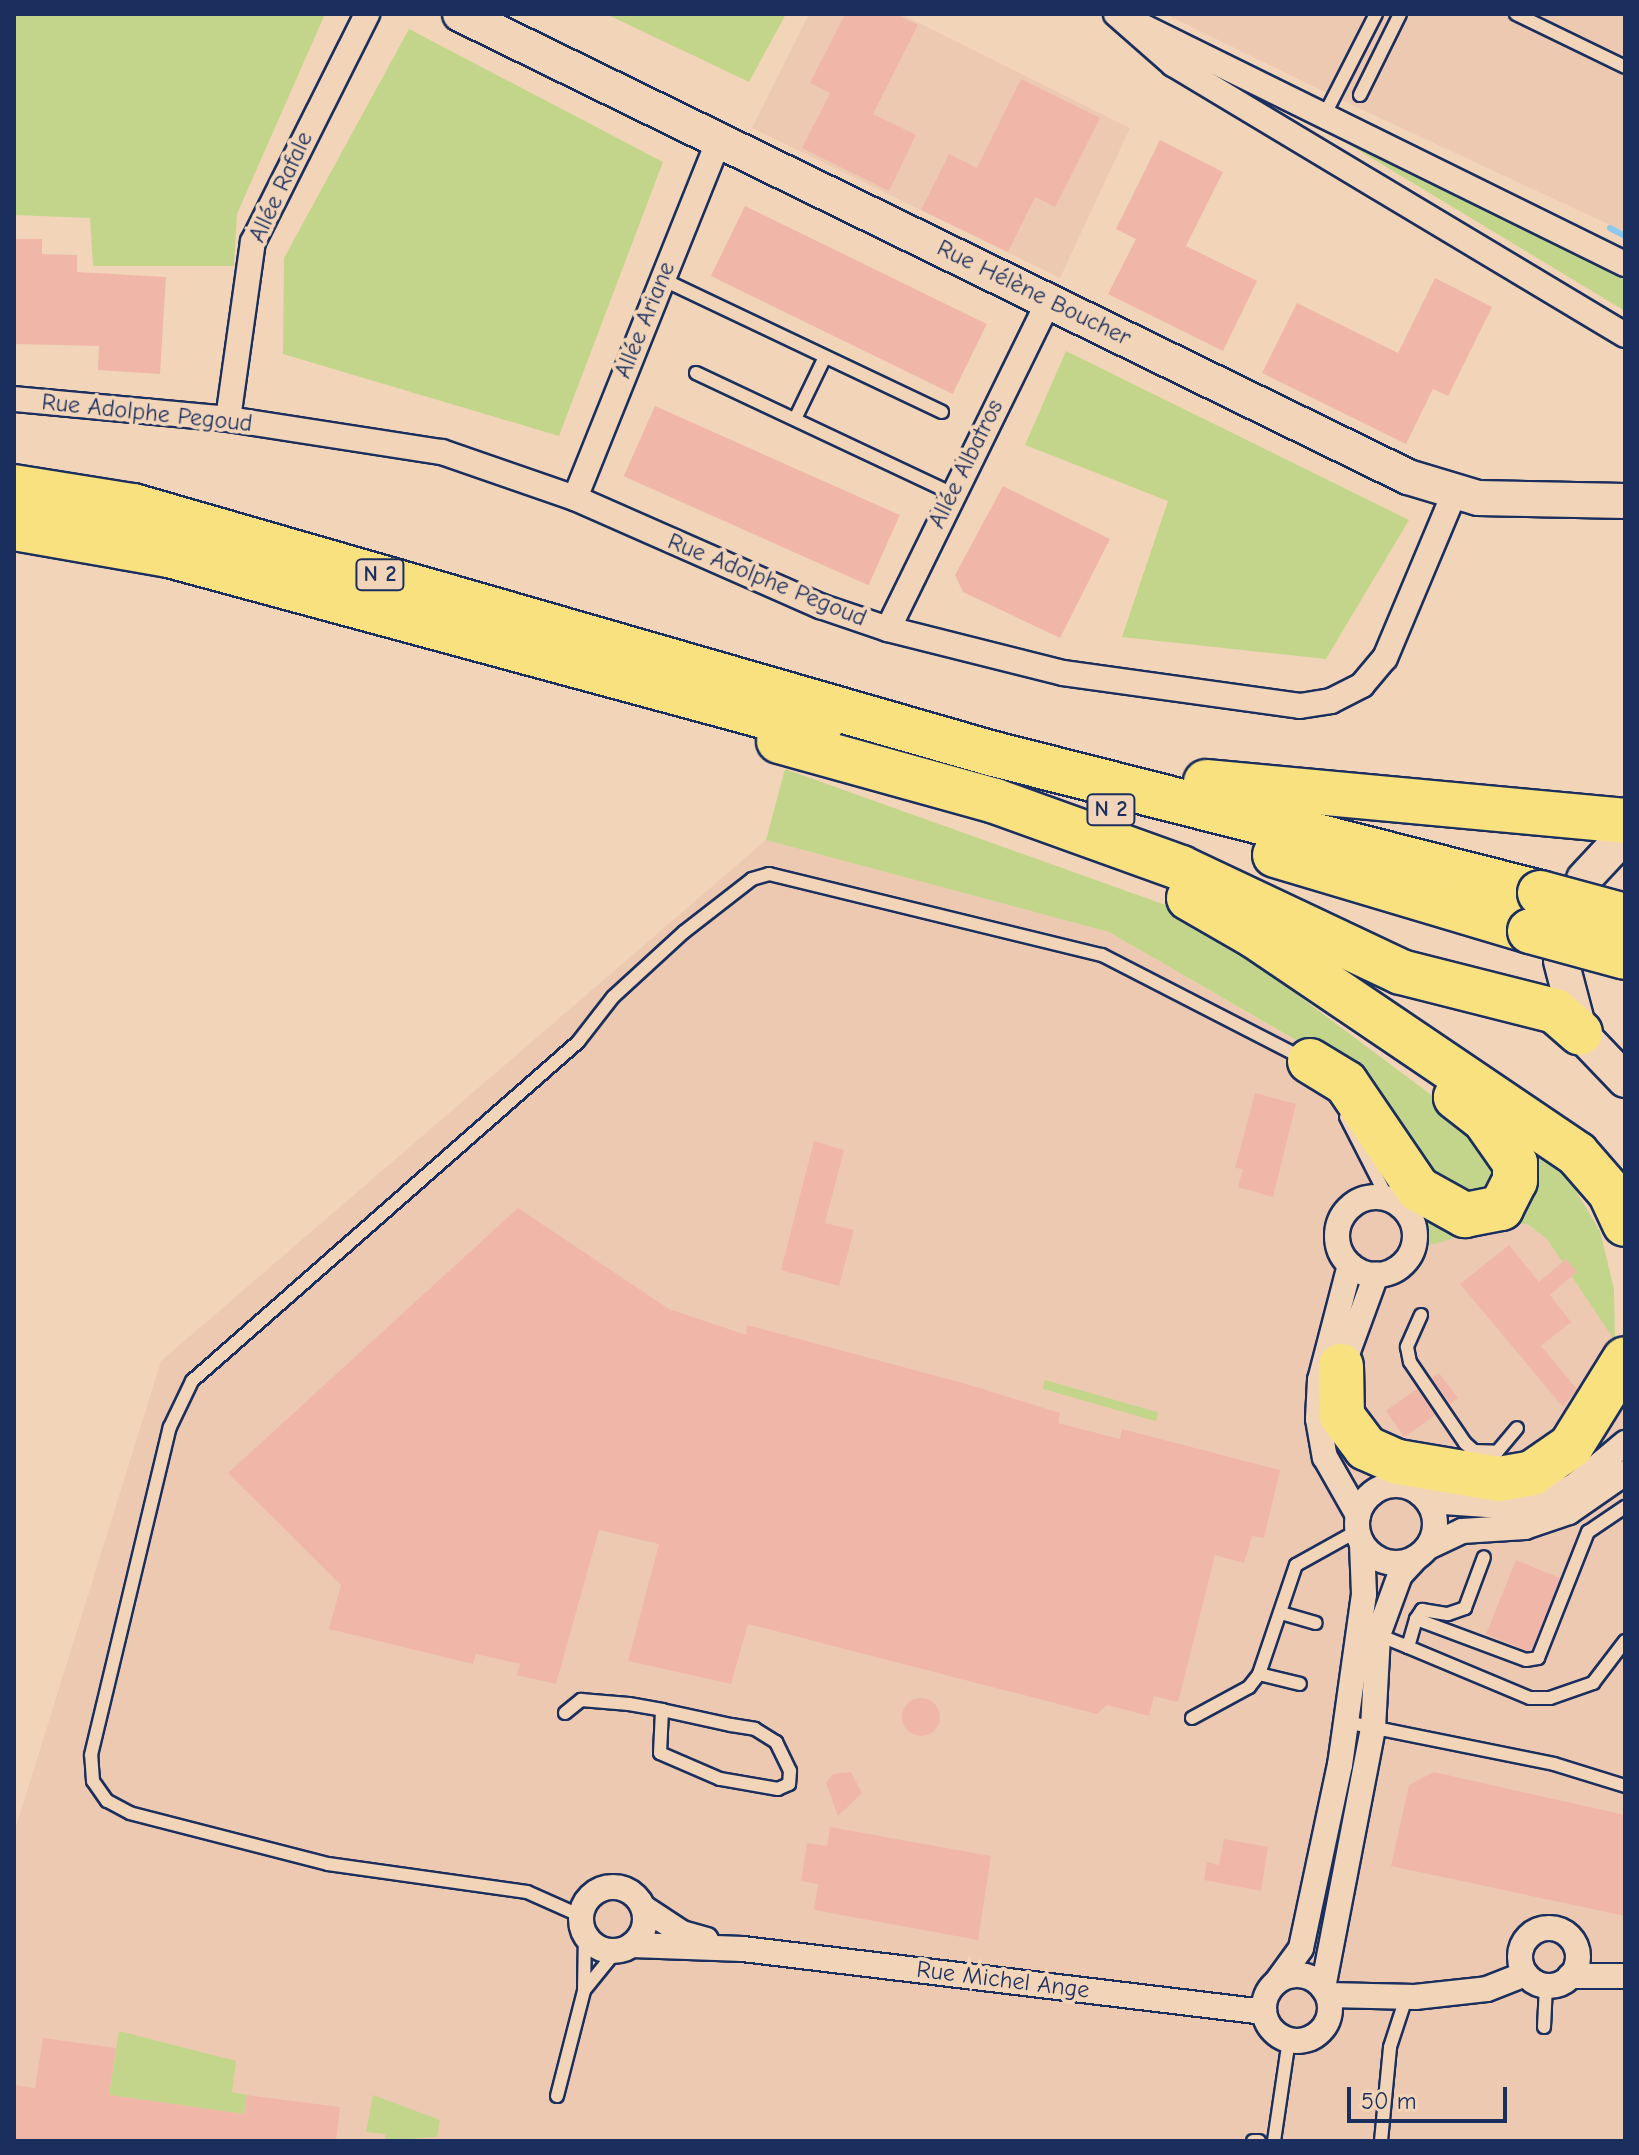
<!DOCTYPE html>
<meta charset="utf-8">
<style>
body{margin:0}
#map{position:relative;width:1639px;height:2155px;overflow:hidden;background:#f2d5b9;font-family:"Comic Neue",sans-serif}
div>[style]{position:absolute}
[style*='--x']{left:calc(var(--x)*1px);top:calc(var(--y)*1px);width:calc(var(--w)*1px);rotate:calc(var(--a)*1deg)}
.built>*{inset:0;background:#edc9b2}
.green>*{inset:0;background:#c3d58a;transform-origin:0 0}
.stream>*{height:6px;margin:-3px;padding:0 3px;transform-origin:3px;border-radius:3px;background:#8cc7ec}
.building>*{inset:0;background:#f0b7a9;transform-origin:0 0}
.round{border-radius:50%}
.roads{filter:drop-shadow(2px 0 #1b2f5e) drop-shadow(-2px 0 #1b2f5e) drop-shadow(0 2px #1b2f5e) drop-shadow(0 -2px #1b2f5e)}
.lane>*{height:12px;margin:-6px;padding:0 6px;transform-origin:6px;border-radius:6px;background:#f2d5b9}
.street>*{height:24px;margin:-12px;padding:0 12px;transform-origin:12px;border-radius:12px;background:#f2d5b9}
.street>.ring{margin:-12px;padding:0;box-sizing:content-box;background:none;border:24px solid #f2d5b9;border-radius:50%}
.secondary>*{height:34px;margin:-17px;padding:0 17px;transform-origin:17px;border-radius:17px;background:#f2d5b9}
.highway>*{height:44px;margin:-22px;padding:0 22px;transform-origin:22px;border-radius:22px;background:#fae180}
.bridges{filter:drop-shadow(2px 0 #1b2f5e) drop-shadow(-2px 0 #1b2f5e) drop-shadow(0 2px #1b2f5e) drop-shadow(0 -2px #1b2f5e)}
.highway-bridge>*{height:44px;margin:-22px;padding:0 22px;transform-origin:22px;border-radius:22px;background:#fae180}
span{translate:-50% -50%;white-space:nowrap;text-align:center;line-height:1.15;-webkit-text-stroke:8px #f2d5b9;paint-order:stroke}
.shield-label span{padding:2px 6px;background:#f2d5b9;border:2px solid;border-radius:6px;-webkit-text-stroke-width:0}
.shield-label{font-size:22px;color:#1b2f5e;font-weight:700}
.street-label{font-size:24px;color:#1b2f5e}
.frame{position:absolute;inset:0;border:16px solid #1b2f5e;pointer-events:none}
.scale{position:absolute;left:1347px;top:2087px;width:160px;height:36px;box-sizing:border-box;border:4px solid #1b2f5e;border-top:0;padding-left:10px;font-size:24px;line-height:28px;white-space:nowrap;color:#1b2f5e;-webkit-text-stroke:6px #f2d5b9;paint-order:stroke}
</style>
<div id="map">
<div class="built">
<div style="clip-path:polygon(809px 14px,901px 14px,1130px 128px,1060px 278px,752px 128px)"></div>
<div style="clip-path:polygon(1165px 14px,1625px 14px,1625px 232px,1335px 97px)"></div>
<div style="clip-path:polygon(766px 840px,1109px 932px,1349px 1072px,1503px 1223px,1526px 1224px,1547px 1239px,1625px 1353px,1625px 2141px,14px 2141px,14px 1833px,161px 1361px)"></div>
</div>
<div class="green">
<div style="clip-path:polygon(14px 14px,325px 14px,237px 214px,234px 266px,93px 266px,90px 218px,14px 215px)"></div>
<div style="clip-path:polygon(606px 14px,786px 14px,749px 82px)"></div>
<div style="clip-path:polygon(409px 29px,663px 162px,559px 436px,283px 354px,284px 258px)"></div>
<div style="clip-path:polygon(1320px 127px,1625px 275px,1625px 311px)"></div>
<div style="clip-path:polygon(1066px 351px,1409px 520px,1326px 659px,1122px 637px,1168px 501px,1025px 445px)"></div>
<div style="clip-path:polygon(785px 769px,1188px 913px,1434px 1097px,1564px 1171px,1600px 1231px,1614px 1289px,1615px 1341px,1547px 1239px,1527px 1224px,1503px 1223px,1431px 1245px,1414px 1209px,1391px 1189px,1349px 1071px,1109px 932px,766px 840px)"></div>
<div style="left:1045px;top:1380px;width:118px;height:9px;rotate:16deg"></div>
<div style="clip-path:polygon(119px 2031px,236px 2061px,232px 2092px,247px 2095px,244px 2114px,109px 2095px)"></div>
<div style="clip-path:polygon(373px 2095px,440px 2120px,437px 2137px,385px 2141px,385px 2134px,366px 2132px)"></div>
</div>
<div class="stream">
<div style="--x:1610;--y:228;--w:17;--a:28"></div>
</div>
<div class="building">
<div style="clip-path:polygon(845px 14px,895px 14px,918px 25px,873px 114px,916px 135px,889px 191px,802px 148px,830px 93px,810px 83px)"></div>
<div style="clip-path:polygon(1021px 79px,1100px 118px,1055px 207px,1035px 197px,1008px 252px,921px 210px,949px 154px,977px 168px)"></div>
<div style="clip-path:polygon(1160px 140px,1223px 172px,1186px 246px,1257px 281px,1223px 351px,1108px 294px,1136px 239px,1116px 229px)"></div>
<div style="left:745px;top:206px;width:269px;height:78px;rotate:26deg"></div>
<div style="clip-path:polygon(14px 239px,42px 239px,42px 254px,77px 255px,77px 272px,166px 277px,160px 374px,98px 370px,99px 346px,14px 344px)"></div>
<div style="clip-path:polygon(1435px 278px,1492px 307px,1448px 396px,1433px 389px,1406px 444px,1262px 373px,1297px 303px,1398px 353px)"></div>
<div style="left:655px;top:406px;width:268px;height:77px;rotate:24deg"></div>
<div style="clip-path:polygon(1003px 486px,1110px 539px,1060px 638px,963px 592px,955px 575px)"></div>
<div style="clip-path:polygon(1255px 1093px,1296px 1104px,1273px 1197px,1238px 1187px,1243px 1169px,1235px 1168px)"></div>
<div style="clip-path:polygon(814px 1141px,844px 1150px,825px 1223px,854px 1230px,839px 1286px,781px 1270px)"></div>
<div style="clip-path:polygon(518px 1208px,669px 1309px,746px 1335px,747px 1325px,970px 1385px,1060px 1413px,1058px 1423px,1120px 1439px,1122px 1429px,1280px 1470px,1264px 1538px,1252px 1536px,1244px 1563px,1215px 1555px,1178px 1702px,1154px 1696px,1149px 1716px,1107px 1705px,1097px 1714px,748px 1624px,731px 1684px,628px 1661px,659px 1544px,599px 1530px,556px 1684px,517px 1675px,520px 1664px,476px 1654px,473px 1664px,329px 1629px,341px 1585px,228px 1473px)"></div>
<div style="clip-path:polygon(1509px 1245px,1539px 1282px,1566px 1259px,1577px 1272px,1550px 1295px,1571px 1322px,1541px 1346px,1577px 1389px,1563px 1407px,1460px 1284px)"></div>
<div style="clip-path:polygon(1439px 1373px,1458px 1398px,1450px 1404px,1432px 1378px)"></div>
<div style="left:1417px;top:1389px;width:32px;height:38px;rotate:55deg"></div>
<div style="left:1516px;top:1560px;width:48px;height:80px;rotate:22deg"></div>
<div class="round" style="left:902px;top:1698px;width:38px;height:38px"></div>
<div style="clip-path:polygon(851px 1772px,862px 1793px,838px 1816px,826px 1783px,833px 1774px)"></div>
<div style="clip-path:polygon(1434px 1772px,1625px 1815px,1625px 1916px,1391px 1866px,1409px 1785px)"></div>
<div style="clip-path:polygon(830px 1827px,991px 1856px,978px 1940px,814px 1910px,818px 1884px,801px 1881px,807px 1843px,827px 1846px)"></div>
<div style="clip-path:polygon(1224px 1839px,1268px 1847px,1261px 1891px,1204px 1880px,1207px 1862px,1219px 1865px)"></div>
<div style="clip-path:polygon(43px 2038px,116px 2048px,109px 2095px,244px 2114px,247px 2095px,340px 2107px,336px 2141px,14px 2141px,14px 2085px,35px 2088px)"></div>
</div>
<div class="roads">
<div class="lane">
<div style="--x:1516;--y:14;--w:121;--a:25.9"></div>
<div style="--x:1360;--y:95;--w:90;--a:-63.7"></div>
<div style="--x:1325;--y:114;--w:112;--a:-63"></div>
<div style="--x:662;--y:279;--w:310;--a:25.4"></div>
<div style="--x:696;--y:373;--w:282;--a:25.2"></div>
<div style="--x:795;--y:419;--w:67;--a:-64.2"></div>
<div style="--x:1346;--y:1117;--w:92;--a:62.9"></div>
<div style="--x:1421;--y:1315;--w:35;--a:114"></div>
<div style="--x:1407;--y:1347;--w:15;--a:79"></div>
<div style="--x:1410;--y:1362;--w:98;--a:55.8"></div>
<div style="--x:1465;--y:1443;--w:12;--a:42"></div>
<div style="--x:1474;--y:1451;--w:23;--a:2"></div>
<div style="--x:1497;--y:1452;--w:31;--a:-50"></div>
<div style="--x:1281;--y:1613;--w:36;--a:16"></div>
<div style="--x:1416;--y:1619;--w:11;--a:-56"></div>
<div style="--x:1422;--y:1610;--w:26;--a:9"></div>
<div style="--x:1448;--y:1614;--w:18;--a:-19"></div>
<div style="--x:1465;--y:1608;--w:54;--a:-69.6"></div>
<div style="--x:1376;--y:1634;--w:35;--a:22"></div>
<div style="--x:1408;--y:1647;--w:29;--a:-74"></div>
<div style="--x:1416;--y:1619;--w:117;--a:20.4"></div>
<div style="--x:1526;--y:1660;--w:12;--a:-9"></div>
<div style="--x:1538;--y:1658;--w:136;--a:-68.4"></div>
<div style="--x:1588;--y:1532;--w:45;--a:-34"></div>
<div style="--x:1408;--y:1647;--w:132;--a:22.7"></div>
<div style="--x:1530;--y:1698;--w:20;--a:0"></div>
<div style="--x:1550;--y:1698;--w:46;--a:-19.2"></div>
<div style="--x:1593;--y:1683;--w:53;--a:-52.7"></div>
<div style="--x:1259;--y:1674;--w:42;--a:13.7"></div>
<div style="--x:565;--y:1713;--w:21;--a:-39"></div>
<div style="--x:581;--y:1700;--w:48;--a:4.8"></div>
<div style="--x:629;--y:1704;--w:34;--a:10"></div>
<div style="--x:662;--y:1710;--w:71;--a:12.3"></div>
<div style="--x:731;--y:1725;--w:24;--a:9"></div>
<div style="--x:755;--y:1729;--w:25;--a:32"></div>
<div style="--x:776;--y:1742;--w:32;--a:64"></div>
<div style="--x:790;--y:1771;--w:13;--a:94"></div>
<div style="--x:789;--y:1784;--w:12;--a:156"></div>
<div style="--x:778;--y:1789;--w:59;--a:-170.2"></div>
<div style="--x:720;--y:1779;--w:65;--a:-156.6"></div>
<div style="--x:660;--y:1753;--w:43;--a:-87.3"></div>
<div style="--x:1192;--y:1718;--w:65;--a:-28.5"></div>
<div style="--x:1249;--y:1687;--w:16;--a:-52"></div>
<div style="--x:1259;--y:1674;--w:115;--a:-71.3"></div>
<div style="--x:1296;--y:1565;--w:70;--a:-29.1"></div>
<div style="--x:1346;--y:1722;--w:212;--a:11.4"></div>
<div style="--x:1554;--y:1764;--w:74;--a:17.2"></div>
<div style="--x:581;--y:1916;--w:59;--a:-156"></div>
<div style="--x:527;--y:1892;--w:201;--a:-172"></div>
<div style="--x:328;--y:1864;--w:204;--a:-165.6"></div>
<div style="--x:130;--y:1813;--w:26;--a:-152"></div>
<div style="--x:107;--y:1801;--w:24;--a:-125"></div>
<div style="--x:93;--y:1781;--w:26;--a:-94"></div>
<div style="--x:91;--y:1755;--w:337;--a:-76.5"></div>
<div style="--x:170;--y:1427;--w:51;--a:-64.4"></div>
<div style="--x:192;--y:1381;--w:514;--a:-41.29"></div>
<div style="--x:578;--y:1042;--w:57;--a:-52.1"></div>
<div style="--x:613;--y:997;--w:96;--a:-42.5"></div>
<div style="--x:684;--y:932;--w:86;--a:-37.9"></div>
<div style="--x:752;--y:879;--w:18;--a:-16"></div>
<div style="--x:769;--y:874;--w:343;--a:13.7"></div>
<div style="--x:1102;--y:955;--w:227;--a:27.2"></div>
<div style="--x:586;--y:1988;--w:48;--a:-51"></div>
<div style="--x:1544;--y:2027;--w:41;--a:-87.2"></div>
<div style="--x:557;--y:2096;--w:108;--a:-75.6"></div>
<div style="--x:584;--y:1991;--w:57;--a:-89"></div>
<div style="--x:1253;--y:2141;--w:6;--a:0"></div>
<div style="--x:1274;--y:2141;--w:102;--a:-81.6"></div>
<div style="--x:1381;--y:2141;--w:94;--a:-84.5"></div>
<div style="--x:1390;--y:2047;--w:52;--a:-71.9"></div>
</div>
<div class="street">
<div style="--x:1116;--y:14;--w:76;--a:41.3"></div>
<div style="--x:1173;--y:64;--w:527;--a:30.95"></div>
<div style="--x:1136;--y:23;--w:545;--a:26.24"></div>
<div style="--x:14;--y:399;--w:215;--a:5.3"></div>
<div style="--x:228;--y:419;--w:217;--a:8.8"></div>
<div style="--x:442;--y:452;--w:141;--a:19.1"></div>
<div style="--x:575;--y:498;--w:268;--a:23.8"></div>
<div style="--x:820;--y:606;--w:72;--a:18.7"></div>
<div style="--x:888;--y:629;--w:180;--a:14.1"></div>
<div style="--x:1063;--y:673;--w:239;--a:7.9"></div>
<div style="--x:1300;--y:706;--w:31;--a:-9"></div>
<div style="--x:1331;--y:701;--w:35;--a:-27"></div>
<div style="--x:1362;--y:685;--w:35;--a:-50"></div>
<div style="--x:1385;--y:658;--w:178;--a:-67.2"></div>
<div style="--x:228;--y:419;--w:179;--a:-82"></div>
<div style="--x:253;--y:242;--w:255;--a:-63.4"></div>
<div style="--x:575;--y:498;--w:383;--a:-68.1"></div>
<div style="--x:888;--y:629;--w:365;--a:-63.9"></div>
<div class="ring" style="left:1337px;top:1197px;width:54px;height:54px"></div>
<div style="--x:1350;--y:1265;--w:119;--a:104.6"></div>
<div style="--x:1320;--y:1380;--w:39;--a:93"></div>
<div style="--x:1318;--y:1419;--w:39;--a:80"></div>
<div style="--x:1325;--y:1457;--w:67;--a:60.4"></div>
<div style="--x:1339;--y:1376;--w:108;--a:-69.9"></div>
<div class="ring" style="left:1357px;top:1485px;width:54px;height:54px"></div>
<div style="--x:1429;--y:1501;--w:87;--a:3.9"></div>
<div style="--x:1516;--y:1507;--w:30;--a:-15"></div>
<div style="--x:1545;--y:1499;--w:32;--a:-24"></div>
<div style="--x:1574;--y:1486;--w:67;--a:-40.1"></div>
<div style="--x:1428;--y:1547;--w:38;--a:-25"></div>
<div style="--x:1462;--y:1531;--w:63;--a:-3.6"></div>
<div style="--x:1525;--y:1527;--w:46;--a:-18.8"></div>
<div style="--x:1569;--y:1512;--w:68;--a:-34.9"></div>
<div class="ring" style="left:581px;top:1887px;width:40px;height:40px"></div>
<div style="--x:644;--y:1908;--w:45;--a:33.3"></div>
<div style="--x:682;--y:1933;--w:25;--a:16"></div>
<div class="ring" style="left:1520px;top:1928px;width:34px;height:34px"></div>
<div style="--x:632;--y:1945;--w:111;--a:2.1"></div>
<div style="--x:743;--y:1949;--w:525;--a:6.89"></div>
<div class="ring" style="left:1264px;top:1975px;width:42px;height:42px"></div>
<div style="--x:1570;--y:1976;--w:55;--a:0"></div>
<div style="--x:1278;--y:1980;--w:39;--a:-54"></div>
<div style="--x:1301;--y:1948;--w:187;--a:-78"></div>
<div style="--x:1340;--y:1765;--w:173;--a:-82"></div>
<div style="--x:1364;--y:1594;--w:50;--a:-92.3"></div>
<div style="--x:1323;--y:1988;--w:265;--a:-79.1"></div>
<div style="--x:1373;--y:1728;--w:93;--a:-86.9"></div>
<div style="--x:1378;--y:1635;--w:64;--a:-69.9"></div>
<div style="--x:1400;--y:1575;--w:23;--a:-47"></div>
<div style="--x:1328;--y:1995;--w:87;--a:1.3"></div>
<div style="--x:1415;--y:1997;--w:72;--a:-6.3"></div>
<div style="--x:1487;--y:1989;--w:41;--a:-21.5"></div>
</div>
<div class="secondary">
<div style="--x:460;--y:14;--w:1055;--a:26.03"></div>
<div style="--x:1408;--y:477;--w:73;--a:16.7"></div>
<div style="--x:1478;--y:498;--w:147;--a:1.2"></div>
<div style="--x:1584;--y:879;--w:60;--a:-47"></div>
<div style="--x:1561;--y:961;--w:74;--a:75.2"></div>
<div style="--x:1580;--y:1033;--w:65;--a:46.2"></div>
</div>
<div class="highway">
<div style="--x:14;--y:487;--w:121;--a:9.1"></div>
<div style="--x:133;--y:506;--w:892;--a:16.08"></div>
<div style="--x:990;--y:753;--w:568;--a:14.28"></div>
<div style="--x:14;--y:528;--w:157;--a:9.9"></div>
<div style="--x:169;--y:555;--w:673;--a:15.15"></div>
<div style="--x:779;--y:741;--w:224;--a:15.5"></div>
<div style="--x:995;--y:801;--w:198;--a:19.8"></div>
<div style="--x:1181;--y:868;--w:243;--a:25.3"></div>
<div style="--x:1401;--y:972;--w:159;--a:14.2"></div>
<div style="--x:1555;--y:1011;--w:33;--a:41"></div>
<div style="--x:1206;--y:782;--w:421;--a:5.3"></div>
<div style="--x:1275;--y:855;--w:266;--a:16.6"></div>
<div style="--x:1189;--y:898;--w:76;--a:29.9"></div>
<div style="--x:1255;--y:936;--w:389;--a:34.1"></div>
<div style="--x:1577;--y:1154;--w:50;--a:49"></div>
<div style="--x:1610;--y:1192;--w:35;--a:65"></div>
<div style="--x:1310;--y:1061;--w:42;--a:31.4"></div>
<div style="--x:1346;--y:1083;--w:128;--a:55.8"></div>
<div style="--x:1418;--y:1189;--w:54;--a:29"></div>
<div style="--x:1465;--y:1215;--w:37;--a:-11"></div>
<div style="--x:1501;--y:1208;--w:30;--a:-63"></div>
<div style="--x:1515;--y:1181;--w:18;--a:-90"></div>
<div style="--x:1515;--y:1163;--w:52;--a:-124.9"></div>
<div style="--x:1485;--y:1120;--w:37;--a:-142"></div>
<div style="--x:1341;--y:1366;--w:50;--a:88.9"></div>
<div style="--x:1342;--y:1416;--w:40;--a:53"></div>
<div style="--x:1366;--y:1448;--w:35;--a:24"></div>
<div style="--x:1398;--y:1462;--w:102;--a:9.6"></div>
<div style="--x:1499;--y:1479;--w:34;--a:-10"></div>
<div style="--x:1532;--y:1473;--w:47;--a:-34.7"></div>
<div style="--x:1571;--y:1446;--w:102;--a:-58.2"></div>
</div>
</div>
<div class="bridges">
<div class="highway-bridge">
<div style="--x:1540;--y:893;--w:88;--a:15.1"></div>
<div style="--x:1530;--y:931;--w:98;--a:15.3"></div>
</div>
</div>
<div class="shield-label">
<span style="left:380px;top:575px">N 2</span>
<span style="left:1111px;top:810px">N 2</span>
</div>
<div class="street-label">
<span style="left:281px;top:187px;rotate:-65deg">Allée Rafale</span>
<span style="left:1034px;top:293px;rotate:26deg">Rue Hélène Boucher</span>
<span style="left:645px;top:320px;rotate:-68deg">Allée Ariane</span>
<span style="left:147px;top:413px;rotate:6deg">Rue Adolphe Pegoud</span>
<span style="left:966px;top:464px;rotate:-64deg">Allée Albatros</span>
<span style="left:767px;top:580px;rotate:22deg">Rue Adolphe Pegoud</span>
<span style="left:1003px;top:1980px;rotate:7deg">Rue Michel Ange</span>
</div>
<div class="frame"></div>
<div class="scale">50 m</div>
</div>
